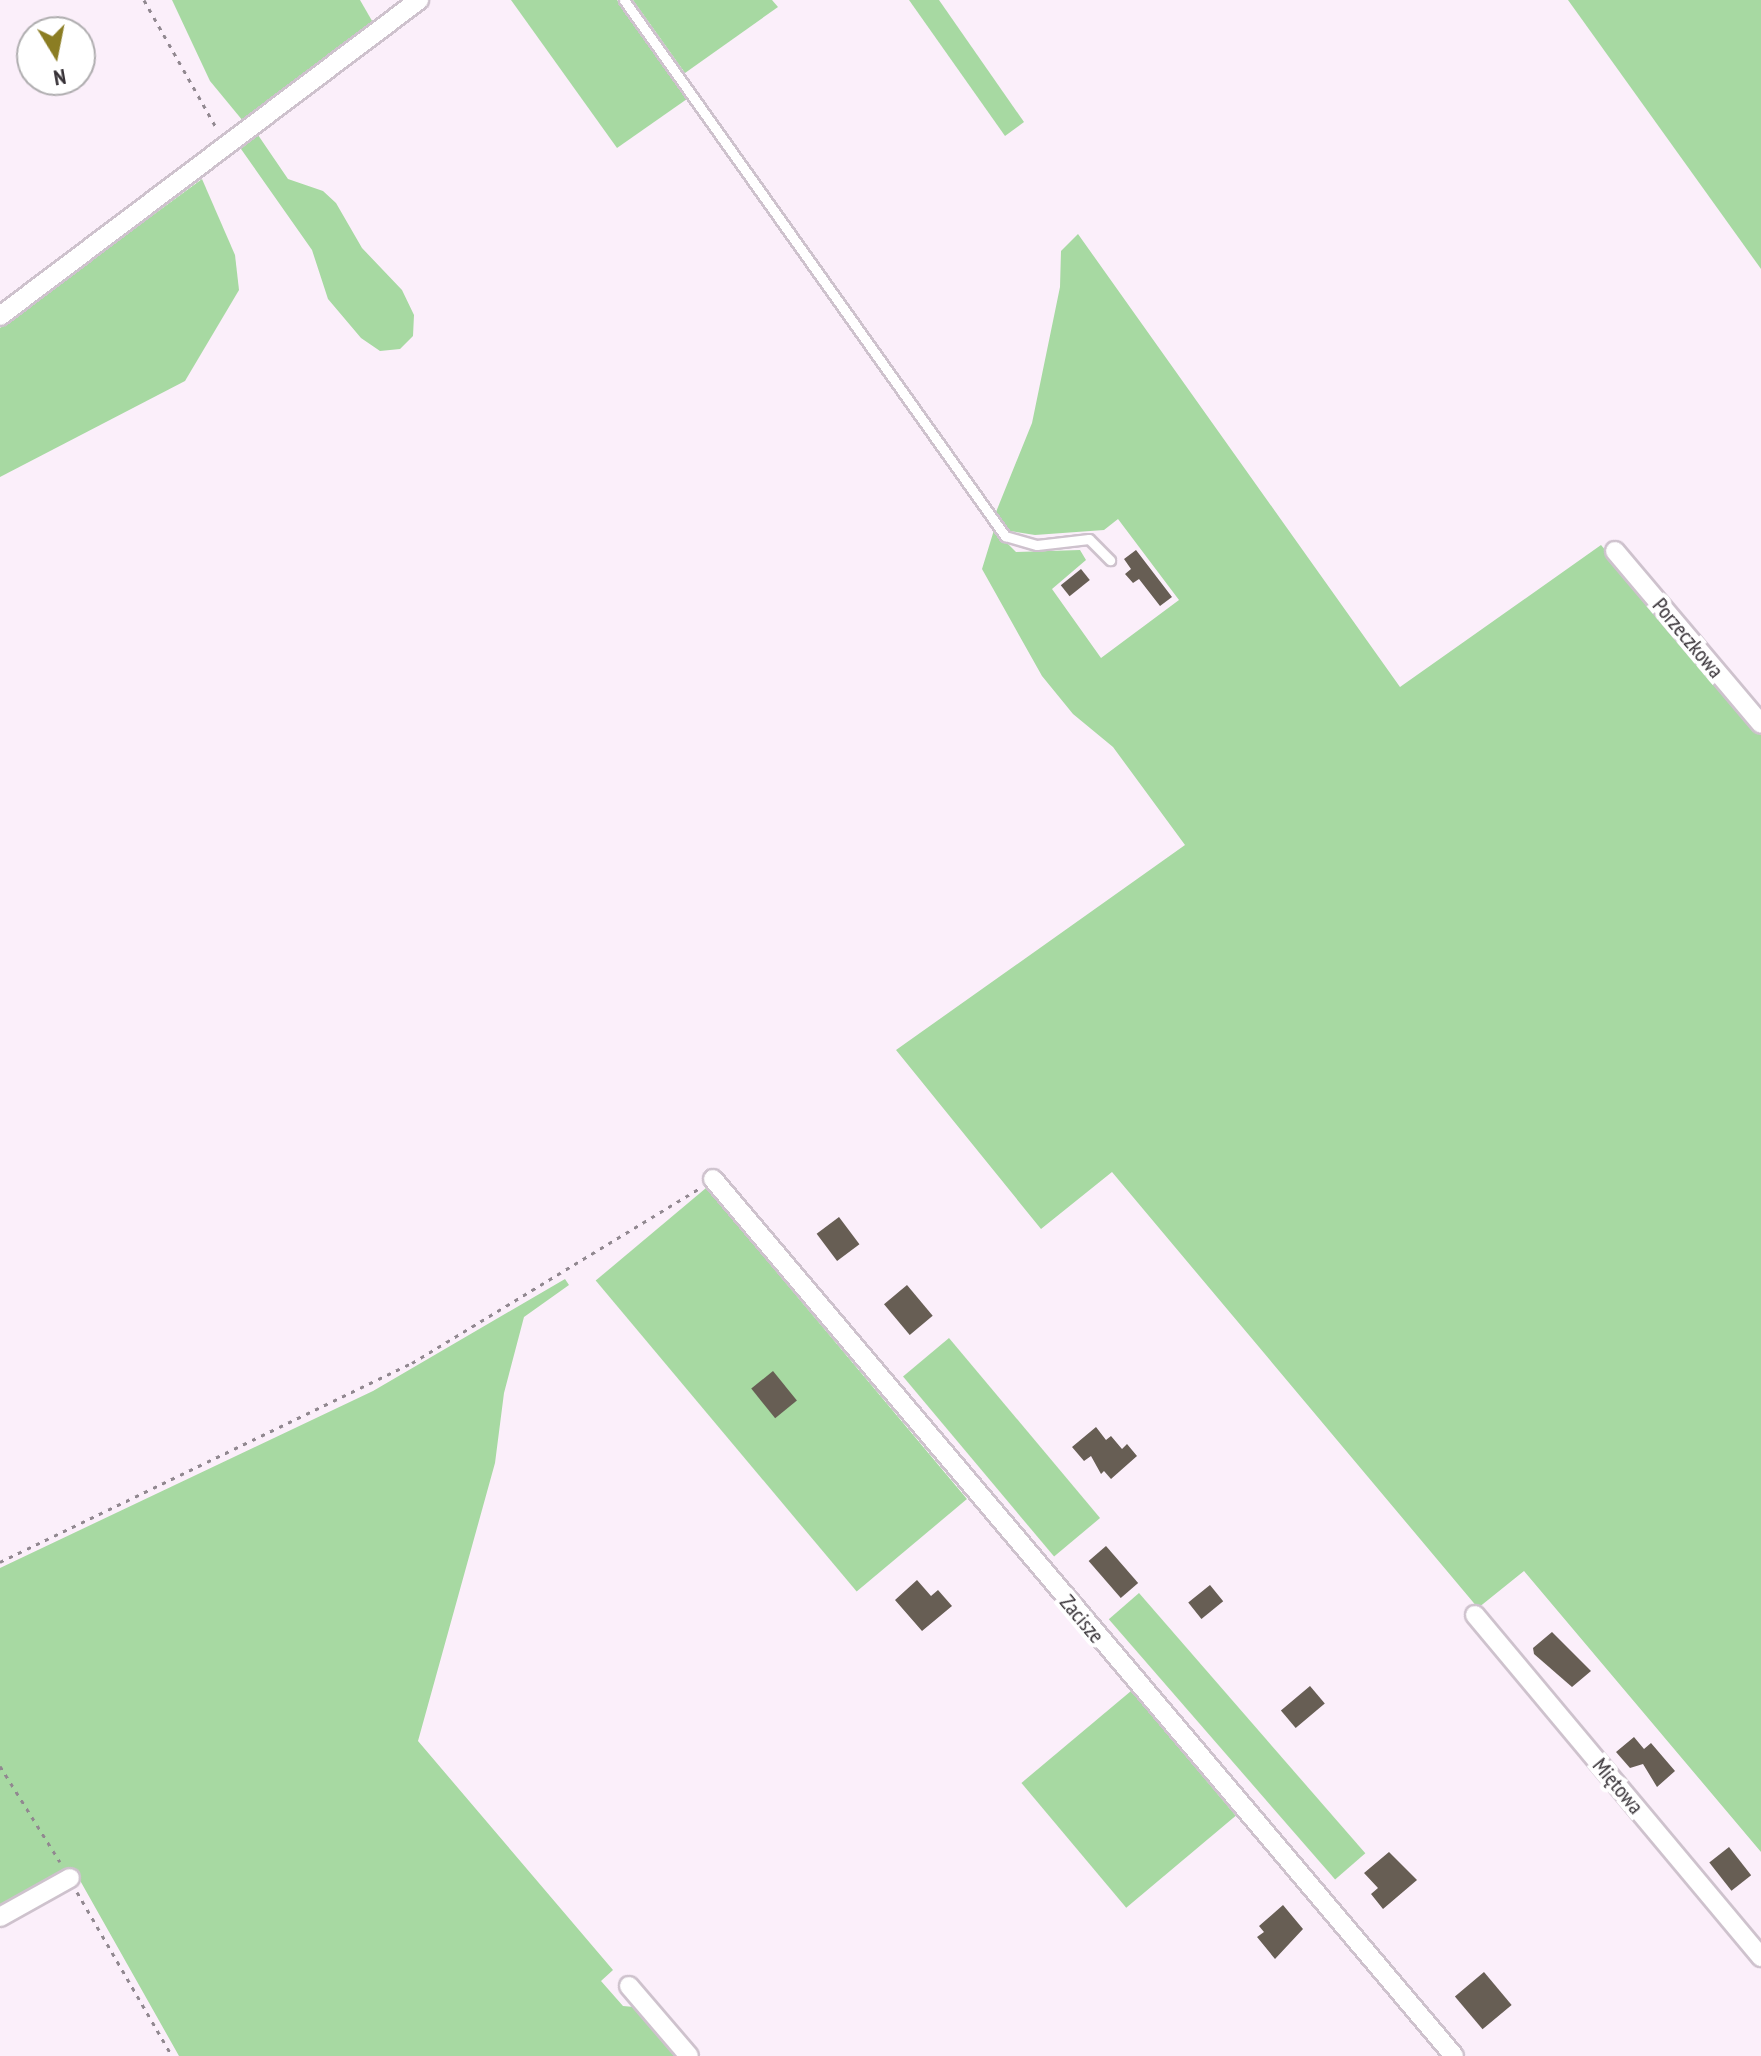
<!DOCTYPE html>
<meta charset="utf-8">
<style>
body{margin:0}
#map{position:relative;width:1761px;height:2056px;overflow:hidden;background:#fbeffa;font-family:"PT Sans Narrow",sans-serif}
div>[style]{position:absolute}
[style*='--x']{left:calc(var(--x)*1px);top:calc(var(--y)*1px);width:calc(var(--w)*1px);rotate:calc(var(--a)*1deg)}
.green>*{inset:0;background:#a7d9a2;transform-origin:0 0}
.building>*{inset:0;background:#675e54;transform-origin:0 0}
.path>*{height:3px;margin-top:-1.5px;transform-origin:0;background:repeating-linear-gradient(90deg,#918890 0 4px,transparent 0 10px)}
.roads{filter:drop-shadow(2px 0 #cec2cd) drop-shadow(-2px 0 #cec2cd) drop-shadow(0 2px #cec2cd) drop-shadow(0 -2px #cec2cd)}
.service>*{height:9px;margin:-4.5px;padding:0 4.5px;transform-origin:4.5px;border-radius:4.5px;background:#fff}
.minor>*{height:18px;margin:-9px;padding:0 9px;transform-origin:9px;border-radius:9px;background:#fff}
span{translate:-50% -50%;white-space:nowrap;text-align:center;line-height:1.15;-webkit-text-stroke:8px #fff;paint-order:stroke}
.street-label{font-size:22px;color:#373237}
.north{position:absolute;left:16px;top:16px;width:80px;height:80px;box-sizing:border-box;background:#fff;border:2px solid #afadaf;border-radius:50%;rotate:170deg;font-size:22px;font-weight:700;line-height:32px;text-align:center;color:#373237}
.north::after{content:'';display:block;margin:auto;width:28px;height:36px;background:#8b7d23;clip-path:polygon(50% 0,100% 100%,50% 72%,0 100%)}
</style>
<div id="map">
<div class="green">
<div style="clip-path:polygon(172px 0,360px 0,375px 26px,243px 121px,210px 81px)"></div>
<div style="clip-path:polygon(511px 0,617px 0,687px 99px,617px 148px)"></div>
<div style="clip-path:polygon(633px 0,772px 0,778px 7px,685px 73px)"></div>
<div style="clip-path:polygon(909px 0,939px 0,1024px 122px,1005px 136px)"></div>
<div style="clip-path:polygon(1568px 0,1761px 0,1761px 269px)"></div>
<div style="clip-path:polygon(258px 135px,288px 179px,323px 191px,336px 203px,362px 248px,402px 290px,414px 315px,413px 336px,400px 349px,380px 351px,361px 338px,328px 299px,312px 250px,241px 149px)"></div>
<div style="clip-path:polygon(202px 179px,235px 255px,239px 290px,185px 381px,0 477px,0 328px)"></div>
<div style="clip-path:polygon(1078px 234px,1400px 687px,1601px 545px,1761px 735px,1761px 1852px,1524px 1571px,1478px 1608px,1112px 1172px,1041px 1229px,896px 1050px,1185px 845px,1113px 747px,1073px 714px,1042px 676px,982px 569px,994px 530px,1016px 552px,1080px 550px,1086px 560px,1052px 589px,1101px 658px,1179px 600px,1118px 519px,1104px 530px,1035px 535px,1010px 531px,996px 512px,1032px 423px,1060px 287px,1061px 251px)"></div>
<div style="left:706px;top:1188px;width:406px;height:144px;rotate:50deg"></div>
<div style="clip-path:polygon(565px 1279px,569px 1285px,524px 1317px,504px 1393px,495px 1463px,418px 1741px,613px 1970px,601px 1981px,623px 2006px,634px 2007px,676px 2056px,179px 2056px,73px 1868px,0 1907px,0 1568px,373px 1391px)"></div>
<div style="left:949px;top:1338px;width:235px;height:60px;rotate:50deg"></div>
<div style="left:1139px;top:1593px;width:345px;height:40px;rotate:49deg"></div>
<div style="left:1131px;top:1691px;width:163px;height:143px;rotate:50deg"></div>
</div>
<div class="building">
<div style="clip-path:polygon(1136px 550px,1172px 597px,1160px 606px,1139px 579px,1133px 583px,1125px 574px,1131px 569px,1124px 559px)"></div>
<div style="left:1081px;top:569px;width:14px;height:26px;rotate:51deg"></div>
<div style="left:839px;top:1217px;width:34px;height:28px;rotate:53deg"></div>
<div style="left:907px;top:1285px;width:40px;height:30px;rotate:50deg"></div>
<div style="left:773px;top:1371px;width:38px;height:28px;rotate:51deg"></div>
<div style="clip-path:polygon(1096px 1427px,1106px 1440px,1111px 1436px,1122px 1449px,1127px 1444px,1137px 1456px,1111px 1479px,1104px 1471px,1101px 1474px,1091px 1456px,1084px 1461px,1072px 1447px)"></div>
<div style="left:1106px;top:1546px;width:49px;height:23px;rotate:49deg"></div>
<div style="clip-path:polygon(917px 1580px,931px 1596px,938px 1590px,952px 1606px,922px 1631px,895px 1600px)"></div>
<div style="left:1210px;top:1585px;width:21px;height:28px;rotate:51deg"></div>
<div style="clip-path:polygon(1552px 1632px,1591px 1671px,1572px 1687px,1534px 1654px,1533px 1648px)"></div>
<div style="left:1310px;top:1686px;width:23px;height:38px;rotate:50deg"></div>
<div style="clip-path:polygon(1634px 1737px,1644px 1749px,1651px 1743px,1675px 1771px,1657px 1787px,1643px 1764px,1630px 1768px,1616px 1752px)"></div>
<div style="left:1729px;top:1847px;width:36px;height:25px;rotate:52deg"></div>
<div style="clip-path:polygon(1389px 1852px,1417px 1880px,1383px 1909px,1371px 1894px,1378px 1888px,1364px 1873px)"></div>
<div style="clip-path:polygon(1283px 1905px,1303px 1929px,1275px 1959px,1257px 1937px,1264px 1932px,1259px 1926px)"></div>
<div style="left:1484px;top:1972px;width:43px;height:38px;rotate:50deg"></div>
</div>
<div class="path">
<div style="--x:144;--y:0;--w:148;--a:60.5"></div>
<div style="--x:0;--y:1562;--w:458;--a:-25.8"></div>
<div style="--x:412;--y:1363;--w:337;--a:-31.3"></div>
<div style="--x:0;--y:1766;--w:113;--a:58"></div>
<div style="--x:77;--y:1892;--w:190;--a:59.9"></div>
</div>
<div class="roads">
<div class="service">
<div style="--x:624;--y:0;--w:658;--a:54.59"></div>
<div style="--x:1005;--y:536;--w:33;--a:16"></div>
<div style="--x:1037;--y:545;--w:52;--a:-6.6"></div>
<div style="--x:1089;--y:539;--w:30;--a:45"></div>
</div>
<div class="minor">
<div style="--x:0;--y:316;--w:525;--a:-37.02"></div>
<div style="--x:1615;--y:551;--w:226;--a:49.8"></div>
<div style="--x:713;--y:1179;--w:1148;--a:49.8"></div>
<div style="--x:1475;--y:1615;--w:446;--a:50.1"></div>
<div style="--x:0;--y:1917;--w:80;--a:-29.1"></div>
<div style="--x:629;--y:1986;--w:92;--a:49.4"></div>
</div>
</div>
<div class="street-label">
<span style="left:1688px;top:638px;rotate:50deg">Porzeczkowa</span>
<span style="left:1082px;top:1619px;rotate:50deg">Zacisze</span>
<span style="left:1618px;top:1786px;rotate:50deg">Miętowa</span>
</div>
<div class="north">N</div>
</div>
